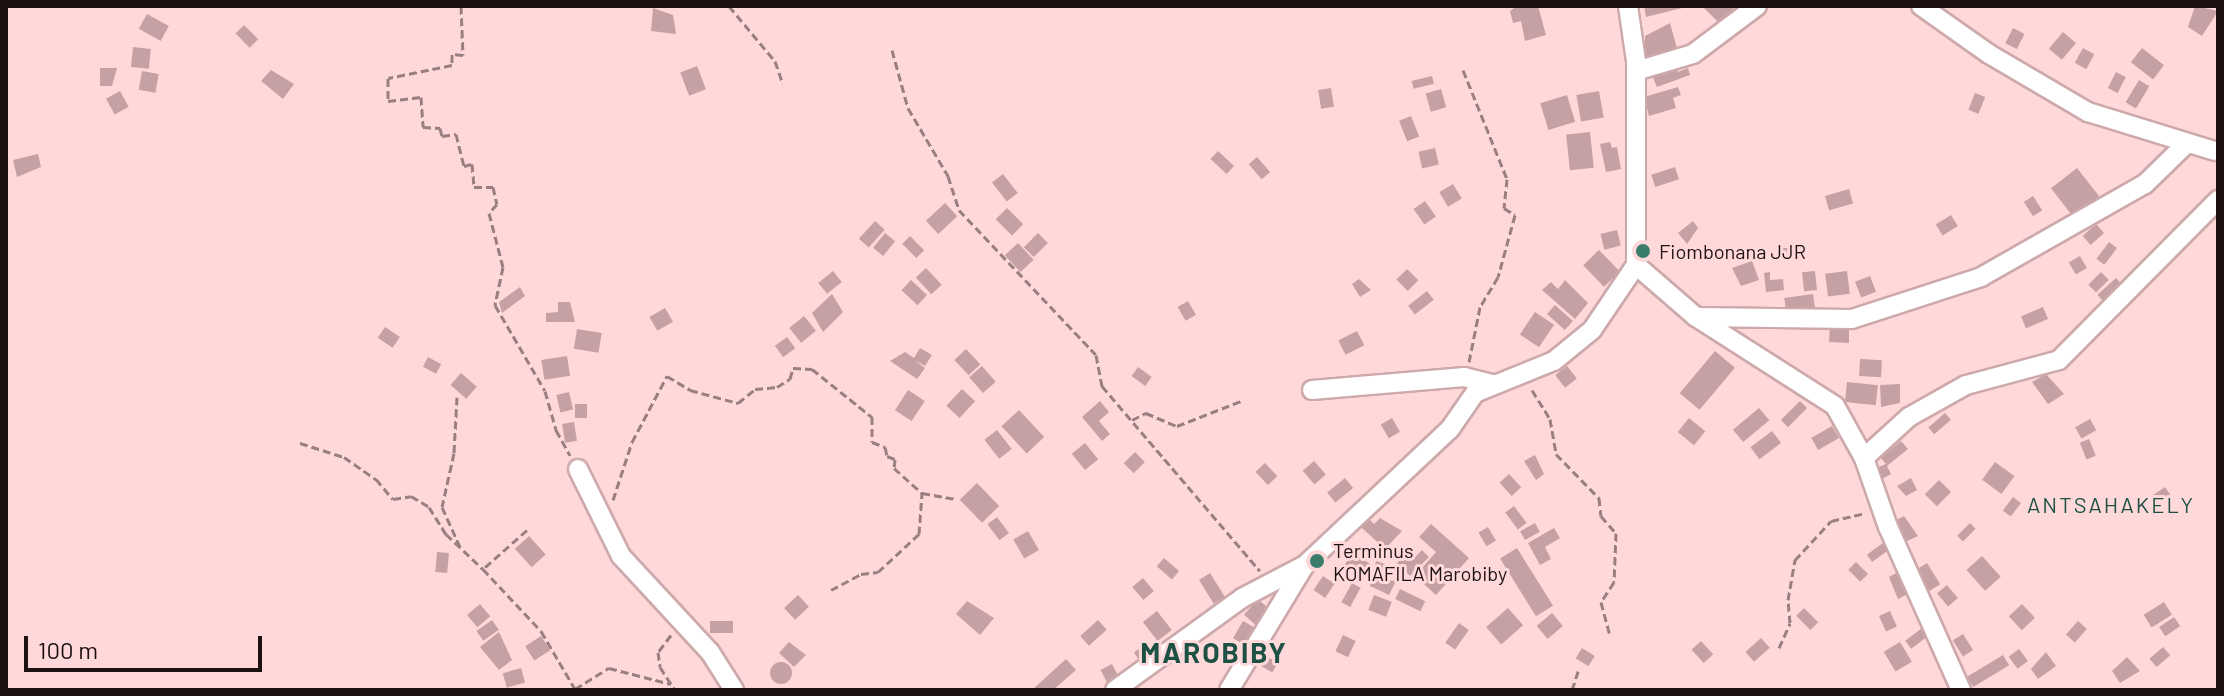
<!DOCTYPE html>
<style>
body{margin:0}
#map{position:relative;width:2224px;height:696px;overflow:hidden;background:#ffd9da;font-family:Barlow,sans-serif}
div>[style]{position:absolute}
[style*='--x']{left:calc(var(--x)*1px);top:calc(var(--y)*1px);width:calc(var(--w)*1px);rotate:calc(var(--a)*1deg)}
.building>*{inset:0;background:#c5a1a3;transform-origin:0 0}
.round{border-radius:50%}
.path>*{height:3px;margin-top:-1.5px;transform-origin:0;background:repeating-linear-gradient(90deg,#997f80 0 8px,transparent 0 12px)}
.roads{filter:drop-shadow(2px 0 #cda9ab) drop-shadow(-2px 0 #cda9ab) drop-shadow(0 2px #cda9ab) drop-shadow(0 -2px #cda9ab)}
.minor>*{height:18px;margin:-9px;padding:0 9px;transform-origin:9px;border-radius:9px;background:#fff}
.dots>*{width:22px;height:22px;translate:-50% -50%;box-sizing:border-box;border:4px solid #ffd9da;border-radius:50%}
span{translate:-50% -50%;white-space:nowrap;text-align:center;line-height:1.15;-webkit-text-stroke:6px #ffd9da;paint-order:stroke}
.poi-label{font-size:20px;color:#1e1112}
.left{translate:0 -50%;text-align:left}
.neighbourhood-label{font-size:22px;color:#1c5144;letter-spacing:2px}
.district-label{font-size:28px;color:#1c5144;font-weight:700;letter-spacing:2px}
.frame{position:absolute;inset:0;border:8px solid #1e1112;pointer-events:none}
.scale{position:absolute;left:24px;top:636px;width:238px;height:36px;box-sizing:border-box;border:4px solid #1e1112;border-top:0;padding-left:10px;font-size:24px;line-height:28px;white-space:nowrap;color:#1e1112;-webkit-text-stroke:6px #ffd9da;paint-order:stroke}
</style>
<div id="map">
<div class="building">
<div style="clip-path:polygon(1517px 6px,1538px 6px,1546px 35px,1525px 41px,1521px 21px,1513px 23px,1510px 11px)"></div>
<div style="clip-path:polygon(1644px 6px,1686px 6px,1686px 7px,1646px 17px)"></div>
<div style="clip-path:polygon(1702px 6px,1736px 6px,1719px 23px)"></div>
<div style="clip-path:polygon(2195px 6px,2218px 11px,2202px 36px,2188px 27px)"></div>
<div style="clip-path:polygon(653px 8px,673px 15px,676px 34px,651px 31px)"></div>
<div style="left:147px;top:14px;width:25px;height:17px;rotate:29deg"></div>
<div style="clip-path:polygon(1670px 23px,1678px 52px,1645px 62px,1645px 36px)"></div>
<div style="left:244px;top:25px;width:20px;height:12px;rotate:45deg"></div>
<div style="left:2013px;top:28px;width:13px;height:17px;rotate:27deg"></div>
<div style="left:2063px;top:32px;width:17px;height:22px;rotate:40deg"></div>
<div style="left:133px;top:47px;width:18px;height:20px;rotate:6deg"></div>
<div style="left:2083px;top:48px;width:13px;height:17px;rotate:29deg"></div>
<div style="left:2142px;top:48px;width:28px;height:18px;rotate:38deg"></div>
<div style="left:697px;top:66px;width:25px;height:18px;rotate:69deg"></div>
<div style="clip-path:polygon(1676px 66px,1678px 72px,1688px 68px,1690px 75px,1657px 87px,1652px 75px)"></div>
<div style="clip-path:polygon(100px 68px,117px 68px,112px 86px,100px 86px)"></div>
<div style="clip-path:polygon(271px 70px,294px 84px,283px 99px,261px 81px)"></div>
<div style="left:142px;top:71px;width:17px;height:19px;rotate:10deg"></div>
<div style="left:2116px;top:72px;width:11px;height:18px;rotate:27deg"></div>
<div style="left:1432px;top:76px;width:8px;height:21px;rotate:76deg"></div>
<div style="left:2139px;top:80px;width:12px;height:26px;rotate:31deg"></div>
<div style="clip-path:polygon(1678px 87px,1681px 95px,1673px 98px,1676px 108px,1649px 116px,1644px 97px)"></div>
<div style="left:1331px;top:88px;width:19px;height:13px;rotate:81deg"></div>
<div style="left:1441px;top:89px;width:19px;height:16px;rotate:74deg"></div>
<div style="left:120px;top:91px;width:18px;height:16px;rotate:61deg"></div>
<div style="left:1599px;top:91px;width:27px;height:23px;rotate:80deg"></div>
<div style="left:1975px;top:93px;width:11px;height:18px;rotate:22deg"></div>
<div style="left:1567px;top:95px;width:28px;height:28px;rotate:73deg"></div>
<div style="left:1411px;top:116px;width:22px;height:13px;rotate:68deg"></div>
<div style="left:1590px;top:132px;width:36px;height:24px;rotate:84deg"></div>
<div style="clip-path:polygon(1610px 142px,1612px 148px,1617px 147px,1621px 169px,1606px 172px,1600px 144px)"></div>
<div style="left:1435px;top:148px;width:17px;height:17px;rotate:77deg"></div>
<div style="left:1218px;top:151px;width:22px;height:11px;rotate:43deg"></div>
<div style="clip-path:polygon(38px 154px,41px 167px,17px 177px,13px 160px)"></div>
<div style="left:1257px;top:157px;width:20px;height:11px;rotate:49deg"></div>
<div style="left:1675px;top:167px;width:13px;height:25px;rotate:72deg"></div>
<div style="left:2077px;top:168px;width:36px;height:33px;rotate:52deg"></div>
<div style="left:1003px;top:174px;width:24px;height:14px;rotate:52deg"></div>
<div style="left:1453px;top:184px;width:17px;height:16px;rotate:59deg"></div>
<div style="left:1849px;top:189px;width:15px;height:25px;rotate:74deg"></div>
<div style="left:2033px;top:196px;width:17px;height:11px;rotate:57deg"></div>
<div style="left:1425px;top:201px;width:19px;height:14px;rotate:55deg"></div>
<div style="left:945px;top:203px;width:18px;height:26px;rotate:47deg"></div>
<div style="left:1007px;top:208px;width:23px;height:16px;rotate:45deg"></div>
<div style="left:1951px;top:215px;width:13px;height:18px;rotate:58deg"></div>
<div style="left:875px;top:221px;width:13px;height:24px;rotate:42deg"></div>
<div style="clip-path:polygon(1693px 221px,1698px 228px,1687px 244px,1678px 233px)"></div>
<div style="left:2096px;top:224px;width:12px;height:18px;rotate:48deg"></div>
<div style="left:1617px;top:230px;width:16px;height:17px;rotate:76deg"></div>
<div style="left:885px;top:233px;width:13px;height:19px;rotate:39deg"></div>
<div style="left:1038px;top:233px;width:14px;height:20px;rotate:45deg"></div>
<div style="left:910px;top:236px;width:20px;height:11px;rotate:45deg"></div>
<div style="left:2109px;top:242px;width:10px;height:21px;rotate:37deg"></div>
<div style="left:1018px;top:243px;width:23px;height:18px;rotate:47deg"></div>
<div style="left:1799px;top:248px;width:11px;height:19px;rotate:90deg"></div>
<div style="left:1599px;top:250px;width:30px;height:22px;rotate:46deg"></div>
<div style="left:2080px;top:256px;width:14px;height:13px;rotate:60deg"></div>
<div style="clip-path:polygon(1752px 261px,1759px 280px,1741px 286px,1732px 268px)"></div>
<div style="left:926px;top:268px;width:23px;height:14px;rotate:47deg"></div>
<div style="left:1407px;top:269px;width:16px;height:15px;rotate:45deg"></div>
<div style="left:833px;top:271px;width:14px;height:19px;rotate:51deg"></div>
<div style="left:1815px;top:271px;width:19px;height:13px;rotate:84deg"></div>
<div style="left:1847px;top:271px;width:23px;height:22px;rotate:83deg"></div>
<div style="clip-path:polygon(1770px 272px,1770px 280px,1783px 279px,1784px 290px,1766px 292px,1764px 273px)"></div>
<div style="left:2101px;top:272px;width:11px;height:18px;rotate:45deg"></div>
<div style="left:1870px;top:276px;width:17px;height:16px;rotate:69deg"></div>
<div style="left:2116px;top:278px;width:15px;height:25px;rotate:48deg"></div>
<div style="clip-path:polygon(1359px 279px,1371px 290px,1360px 297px,1352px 284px)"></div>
<div style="left:911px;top:280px;width:22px;height:14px;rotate:43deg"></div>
<div style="clip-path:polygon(1565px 280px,1588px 303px,1575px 319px,1542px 290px,1551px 282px,1558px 289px)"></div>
<div style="clip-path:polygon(520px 287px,525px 296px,502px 313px,499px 302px)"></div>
<div style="left:1427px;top:291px;width:11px;height:24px;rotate:52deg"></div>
<div style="clip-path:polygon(832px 294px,843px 312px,823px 332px,812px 313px)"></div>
<div style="left:1813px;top:294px;width:15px;height:29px;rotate:82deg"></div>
<div style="left:1188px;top:301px;width:16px;height:12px;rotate:60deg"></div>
<div style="clip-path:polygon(558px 302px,570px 302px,575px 322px,546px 322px,546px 313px,558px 312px)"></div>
<div style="left:1555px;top:305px;width:24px;height:12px;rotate:42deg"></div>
<div style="left:2043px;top:307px;width:13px;height:24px;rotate:67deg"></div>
<div style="left:665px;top:308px;width:16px;height:18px;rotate:60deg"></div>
<div style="left:1535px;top:312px;width:23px;height:27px;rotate:34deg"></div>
<div style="left:804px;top:316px;width:19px;height:19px;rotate:51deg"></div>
<div style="clip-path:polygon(1830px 324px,1849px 329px,1849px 343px,1829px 342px)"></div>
<div style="left:385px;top:327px;width:18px;height:13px;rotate:34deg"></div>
<div style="left:577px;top:329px;width:25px;height:20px;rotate:9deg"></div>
<div style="left:1357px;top:331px;width:16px;height:21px;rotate:63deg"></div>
<div style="left:787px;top:337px;width:14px;height:15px;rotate:54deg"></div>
<div style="clip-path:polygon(920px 348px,932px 355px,925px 366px,914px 360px,925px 368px,917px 379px,890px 361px,905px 352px,914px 358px)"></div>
<div style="left:966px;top:349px;width:21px;height:16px;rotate:47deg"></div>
<div style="left:1715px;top:351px;width:26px;height:55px;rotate:40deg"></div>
<div style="left:567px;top:356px;width:20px;height:26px;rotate:81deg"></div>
<div style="left:428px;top:357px;width:15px;height:11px;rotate:28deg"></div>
<div style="left:1860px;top:359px;width:22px;height:17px;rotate:3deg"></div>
<div style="left:982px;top:366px;width:21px;height:17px;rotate:49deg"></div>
<div style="left:1567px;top:366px;width:16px;height:15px;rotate:52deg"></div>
<div style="left:1138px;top:367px;width:17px;height:11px;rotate:36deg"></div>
<div style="left:461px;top:373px;width:21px;height:16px;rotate:41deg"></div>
<div style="clip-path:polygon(2046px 374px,2064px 394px,2048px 404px,2032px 382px)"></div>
<div style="left:1847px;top:382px;width:31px;height:20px;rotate:6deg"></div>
<div style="clip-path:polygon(1900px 384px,1900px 403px,1881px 407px,1880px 385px)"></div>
<div style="left:962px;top:389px;width:18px;height:23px;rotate:43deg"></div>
<div style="left:908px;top:390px;width:20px;height:24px;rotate:33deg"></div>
<div style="left:569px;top:392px;width:18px;height:13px;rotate:77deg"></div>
<div style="clip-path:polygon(1100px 401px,1109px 412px,1099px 421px,1110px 434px,1102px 441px,1082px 417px)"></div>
<div style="left:1800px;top:401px;width:10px;height:27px;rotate:45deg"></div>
<div style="left:587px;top:404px;width:14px;height:12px;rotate:90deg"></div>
<div style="left:1759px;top:408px;width:16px;height:34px;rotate:50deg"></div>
<div style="left:1019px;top:410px;width:37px;height:24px;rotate:47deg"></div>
<div style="left:1945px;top:413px;width:9px;height:22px;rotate:49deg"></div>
<div style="left:1392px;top:418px;width:16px;height:13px;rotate:60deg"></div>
<div style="left:1689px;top:418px;width:21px;height:18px;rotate:39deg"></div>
<div style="left:2090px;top:419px;width:13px;height:17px;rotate:61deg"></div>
<div style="left:574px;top:422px;width:19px;height:12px;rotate:81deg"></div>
<div style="left:1832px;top:426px;width:14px;height:24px;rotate:60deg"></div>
<div style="left:997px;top:430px;width:24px;height:16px;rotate:52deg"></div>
<div style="left:1772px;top:431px;width:15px;height:27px;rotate:53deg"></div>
<div style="left:2089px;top:439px;width:18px;height:10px;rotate:68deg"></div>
<div style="clip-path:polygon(1901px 441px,1908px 449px,1887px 466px,1891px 474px,1882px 479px,1876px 468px,1886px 464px,1881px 458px)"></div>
<div style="left:1085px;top:443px;width:21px;height:17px;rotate:51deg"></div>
<div style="left:1135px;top:452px;width:14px;height:16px;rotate:45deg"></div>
<div style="clip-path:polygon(1535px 455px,1544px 474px,1536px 480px,1524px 461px)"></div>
<div style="left:1314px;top:461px;width:18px;height:15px;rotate:49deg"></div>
<div style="left:1995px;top:462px;width:24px;height:22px;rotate:36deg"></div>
<div style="left:1265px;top:463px;width:18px;height:13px;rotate:47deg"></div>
<div style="left:1509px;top:474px;width:18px;height:13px;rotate:47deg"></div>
<div style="left:1345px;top:478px;width:13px;height:23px;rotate:51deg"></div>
<div style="clip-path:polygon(1911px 478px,1917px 490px,1906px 496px,1897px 486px)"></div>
<div style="left:1939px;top:480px;width:17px;height:20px;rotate:45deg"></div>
<div style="left:977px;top:483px;width:32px;height:24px;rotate:46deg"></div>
<div style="left:2165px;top:487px;width:11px;height:17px;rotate:56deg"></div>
<div style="left:2013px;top:497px;width:10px;height:17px;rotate:37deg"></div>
<div style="left:1514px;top:506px;width:21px;height:11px;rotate:53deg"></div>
<div style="clip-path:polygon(1904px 516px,1918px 536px,1905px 542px,1896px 520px)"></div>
<div style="left:997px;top:517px;width:20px;height:12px;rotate:53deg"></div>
<div style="clip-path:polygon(1380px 518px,1402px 531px,1385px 549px,1361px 527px,1369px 519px,1374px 524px)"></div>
<div style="left:1535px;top:523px;width:10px;height:17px;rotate:61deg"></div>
<div style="left:1970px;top:523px;width:8px;height:18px;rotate:45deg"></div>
<div style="clip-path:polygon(1431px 524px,1469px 558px,1436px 595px,1415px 576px,1436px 552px,1419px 537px)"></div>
<div style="left:1488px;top:527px;width:16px;height:11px;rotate:60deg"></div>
<div style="clip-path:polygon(1554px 528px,1560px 538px,1545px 547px,1551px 559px,1540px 565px,1528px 543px)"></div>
<div style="left:1028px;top:531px;width:22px;height:17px;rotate:60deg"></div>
<div style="left:529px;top:536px;width:25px;height:19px;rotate:48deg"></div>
<div style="left:1883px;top:543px;width:9px;height:20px;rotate:54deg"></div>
<div style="left:1517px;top:548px;width:68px;height:20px;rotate:58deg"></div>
<div style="clip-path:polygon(1422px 550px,1429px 557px,1410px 576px,1397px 563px,1406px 553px,1413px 559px)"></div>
<div style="left:437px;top:552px;width:12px;height:20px;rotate:5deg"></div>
<div style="left:1354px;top:552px;width:20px;height:16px;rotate:37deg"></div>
<div style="left:1982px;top:556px;width:28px;height:21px;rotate:48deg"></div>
<div style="left:1164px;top:558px;width:20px;height:11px;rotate:41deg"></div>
<div style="clip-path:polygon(1376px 561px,1388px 565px,1383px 580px,1396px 581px,1389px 595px,1370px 586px)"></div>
<div style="left:1856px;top:562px;width:17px;height:11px;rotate:45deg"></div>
<div style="left:1927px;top:563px;width:25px;height:15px;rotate:58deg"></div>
<div style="clip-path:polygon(1898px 572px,1910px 593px,1898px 599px,1889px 577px)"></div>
<div style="left:1210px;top:573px;width:28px;height:13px;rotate:58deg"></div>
<div style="left:1323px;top:576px;width:14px;height:17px;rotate:34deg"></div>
<div style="left:1143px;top:578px;width:17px;height:14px;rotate:50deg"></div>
<div style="left:1352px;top:583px;width:10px;height:22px;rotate:29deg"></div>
<div style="left:1947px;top:585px;width:17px;height:13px;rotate:50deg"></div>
<div style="left:1400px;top:589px;width:28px;height:11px;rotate:26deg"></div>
<div style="left:798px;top:595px;width:16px;height:19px;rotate:47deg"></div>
<div style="left:1374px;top:595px;width:19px;height:16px;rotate:21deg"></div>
<div style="left:1258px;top:599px;width:15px;height:21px;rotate:42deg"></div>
<div style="clip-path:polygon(967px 601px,994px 618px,980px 635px,956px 614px)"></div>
<div style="left:2164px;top:602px;width:15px;height:24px;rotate:58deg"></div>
<div style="left:480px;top:604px;width:16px;height:17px;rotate:50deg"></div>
<div style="left:2022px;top:604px;width:19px;height:18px;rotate:47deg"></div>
<div style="left:1508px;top:608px;width:23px;height:29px;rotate:49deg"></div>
<div style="left:1804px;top:608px;width:20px;height:11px;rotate:45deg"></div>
<div style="left:1157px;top:611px;width:24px;height:18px;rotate:52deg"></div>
<div style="left:1890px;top:611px;width:17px;height:12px;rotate:66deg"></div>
<div style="left:1552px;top:613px;width:17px;height:20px;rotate:50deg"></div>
<div style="left:2174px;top:617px;width:11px;height:18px;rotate:56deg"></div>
<div style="left:492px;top:620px;width:12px;height:19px;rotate:55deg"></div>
<div style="left:1098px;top:620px;width:13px;height:24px;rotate:48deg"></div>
<div style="left:733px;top:621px;width:12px;height:23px;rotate:90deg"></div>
<div style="left:1243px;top:621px;width:14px;height:20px;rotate:30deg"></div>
<div style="left:2078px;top:621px;width:12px;height:18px;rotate:42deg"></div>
<div style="left:1459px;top:623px;width:12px;height:24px;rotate:35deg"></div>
<div style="left:1926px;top:625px;width:10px;height:26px;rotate:53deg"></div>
<div style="clip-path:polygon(499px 632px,512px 660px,499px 670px,480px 647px)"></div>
<div style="left:1963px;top:634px;width:19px;height:12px;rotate:58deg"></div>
<div style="left:1343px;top:635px;width:14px;height:18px;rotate:25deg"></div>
<div style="left:541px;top:636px;width:17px;height:19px;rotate:57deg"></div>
<div style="left:1761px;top:638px;width:13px;height:21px;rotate:48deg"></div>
<div style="left:1701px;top:641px;width:18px;height:13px;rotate:47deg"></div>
<div style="clip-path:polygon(789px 642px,806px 655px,794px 667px,779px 653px)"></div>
<div style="left:1900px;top:642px;width:23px;height:19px;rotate:59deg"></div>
<div style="left:1148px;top:643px;width:11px;height:17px;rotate:56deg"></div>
<div style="left:2163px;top:647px;width:11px;height:18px;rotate:49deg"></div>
<div style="left:1582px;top:648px;width:15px;height:12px;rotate:32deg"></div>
<div style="left:2019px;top:649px;width:15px;height:13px;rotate:53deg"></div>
<div style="left:1257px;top:651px;width:24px;height:11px;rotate:30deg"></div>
<div style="clip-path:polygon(2046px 652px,2056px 666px,2038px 679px,2031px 669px)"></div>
<div style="left:2003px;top:655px;width:12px;height:42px;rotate:59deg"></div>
<div style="clip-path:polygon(2127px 657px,2140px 671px,2120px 683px,2112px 671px)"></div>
<div style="clip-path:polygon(1066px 659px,1076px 670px,1053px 690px,1032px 690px)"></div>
<div class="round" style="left:770px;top:662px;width:22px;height:22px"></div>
<div style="left:1112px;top:664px;width:15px;height:13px;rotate:62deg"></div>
<div style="left:521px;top:668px;width:15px;height:19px;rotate:74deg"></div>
</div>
<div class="path">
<div style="--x:305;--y:6;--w:19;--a:0"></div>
<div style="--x:461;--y:6;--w:49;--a:87.7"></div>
<div style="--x:463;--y:55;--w:11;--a:-175"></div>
<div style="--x:452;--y:54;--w:11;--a:90"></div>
<div style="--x:452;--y:65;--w:65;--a:168.5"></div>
<div style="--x:388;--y:78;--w:23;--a:90"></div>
<div style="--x:388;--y:101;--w:33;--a:-7"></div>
<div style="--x:421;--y:97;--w:30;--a:86"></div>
<div style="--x:423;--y:127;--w:17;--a:3"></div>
<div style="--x:440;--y:128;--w:8;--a:76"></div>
<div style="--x:442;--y:136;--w:14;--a:-8"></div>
<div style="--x:456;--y:134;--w:33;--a:76"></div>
<div style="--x:464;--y:166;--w:8;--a:-14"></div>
<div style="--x:472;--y:164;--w:23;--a:85"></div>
<div style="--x:474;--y:187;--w:19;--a:0"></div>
<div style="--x:493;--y:187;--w:17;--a:77"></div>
<div style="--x:497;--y:204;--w:12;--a:132"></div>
<div style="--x:489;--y:213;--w:56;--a:75.5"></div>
<div style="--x:503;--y:267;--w:39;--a:102"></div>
<div style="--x:495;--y:305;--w:99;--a:59.8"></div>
<div style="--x:545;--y:391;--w:41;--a:74.2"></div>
<div style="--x:556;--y:430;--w:29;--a:61"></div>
<div style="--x:729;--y:6;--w:72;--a:50.1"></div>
<div style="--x:775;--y:61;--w:24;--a:71"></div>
<div style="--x:892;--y:50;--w:60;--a:74.6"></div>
<div style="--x:908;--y:108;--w:79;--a:59.5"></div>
<div style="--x:948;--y:176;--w:36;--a:72"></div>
<div style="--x:959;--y:210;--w:199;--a:46.6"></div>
<div style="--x:1096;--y:355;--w:32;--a:79"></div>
<div style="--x:1102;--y:386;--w:243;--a:49.5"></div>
<div style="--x:1463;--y:70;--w:118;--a:68"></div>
<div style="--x:1507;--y:179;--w:29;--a:96"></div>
<div style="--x:1504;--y:208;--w:13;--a:32"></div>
<div style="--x:1515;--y:215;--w:64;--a:105.3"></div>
<div style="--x:1498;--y:277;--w:35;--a:121"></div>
<div style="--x:1480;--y:307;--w:56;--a:101.3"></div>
<div style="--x:1532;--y:390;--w:34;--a:58"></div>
<div style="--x:1550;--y:419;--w:36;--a:80"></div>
<div style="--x:1556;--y:454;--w:62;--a:45.7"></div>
<div style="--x:1599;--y:498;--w:18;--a:84"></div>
<div style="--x:1601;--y:516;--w:23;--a:49"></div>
<div style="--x:1616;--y:533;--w:49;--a:92.3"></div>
<div style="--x:1614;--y:582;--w:24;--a:123"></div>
<div style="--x:1601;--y:602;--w:35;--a:75"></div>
<div style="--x:457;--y:397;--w:56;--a:93.1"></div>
<div style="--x:454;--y:453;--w:55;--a:102.5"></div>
<div style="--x:442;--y:507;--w:46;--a:65.7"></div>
<div style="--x:1132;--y:420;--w:16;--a:-27"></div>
<div style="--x:1146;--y:413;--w:34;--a:23"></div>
<div style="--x:1177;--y:426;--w:69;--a:-21.3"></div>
<div style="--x:300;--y:443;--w:46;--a:17.7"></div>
<div style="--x:344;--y:457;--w:39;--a:35"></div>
<div style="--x:376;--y:479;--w:26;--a:50"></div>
<div style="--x:393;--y:499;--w:18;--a:-9"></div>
<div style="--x:411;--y:496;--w:21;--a:31"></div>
<div style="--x:429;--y:507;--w:32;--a:58"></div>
<div style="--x:446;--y:534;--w:51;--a:43.4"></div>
<div style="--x:613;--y:500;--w:61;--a:-71.9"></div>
<div style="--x:632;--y:442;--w:75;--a:-62.1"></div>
<div style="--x:667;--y:376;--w:27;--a:31"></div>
<div style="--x:690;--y:390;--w:50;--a:15.2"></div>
<div style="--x:738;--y:403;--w:22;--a:-39"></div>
<div style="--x:755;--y:389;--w:22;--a:-5"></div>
<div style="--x:777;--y:387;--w:15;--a:-32"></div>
<div style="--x:790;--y:379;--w:11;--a:-75"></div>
<div style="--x:793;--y:368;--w:19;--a:3"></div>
<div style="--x:812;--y:369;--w:77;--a:38.7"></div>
<div style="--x:872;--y:417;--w:25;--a:90"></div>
<div style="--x:872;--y:442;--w:14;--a:21"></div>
<div style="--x:885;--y:447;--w:9;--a:77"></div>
<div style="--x:887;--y:456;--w:9;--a:21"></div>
<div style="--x:895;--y:459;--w:9;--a:96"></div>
<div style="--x:894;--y:468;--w:38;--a:42"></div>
<div style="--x:922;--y:493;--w:34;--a:10"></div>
<div style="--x:527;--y:530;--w:59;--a:138.4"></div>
<div style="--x:483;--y:569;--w:85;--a:46.9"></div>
<div style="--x:541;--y:631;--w:67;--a:59.6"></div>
<div style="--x:831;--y:590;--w:34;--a:-28"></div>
<div style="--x:861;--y:574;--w:17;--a:-7"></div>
<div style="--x:878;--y:572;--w:56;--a:-42.8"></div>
<div style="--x:919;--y:534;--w:41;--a:-85.8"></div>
<div style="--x:671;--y:635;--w:21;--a:127"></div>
<div style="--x:658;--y:652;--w:15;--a:82"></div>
<div style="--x:660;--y:667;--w:27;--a:57"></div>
<div style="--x:1779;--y:648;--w:27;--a:-66"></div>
<div style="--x:1790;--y:623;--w:23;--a:-95"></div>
<div style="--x:1788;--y:600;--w:41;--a:-80.1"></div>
<div style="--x:1795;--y:560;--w:53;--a:-47.3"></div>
<div style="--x:1831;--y:521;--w:35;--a:-13"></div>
<div style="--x:575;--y:689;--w:40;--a:-32"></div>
<div style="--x:609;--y:668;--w:64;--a:14.5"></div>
<div style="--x:1572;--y:690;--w:20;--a:-72"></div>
</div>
<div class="roads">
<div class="minor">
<div style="--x:1921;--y:6;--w:83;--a:35.2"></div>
<div style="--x:1989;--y:54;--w:115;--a:30.4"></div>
<div style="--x:2088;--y:112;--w:133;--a:17.1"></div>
<div style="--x:1636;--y:71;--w:59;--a:-16.6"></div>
<div style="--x:1693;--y:54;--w:80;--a:-36.9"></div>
<div style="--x:1636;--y:265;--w:79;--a:40.9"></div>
<div style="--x:1696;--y:317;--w:165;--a:32.6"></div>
<div style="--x:1835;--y:406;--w:60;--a:60.9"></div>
<div style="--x:1696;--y:317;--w:156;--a:0.7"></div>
<div style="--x:1852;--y:319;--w:136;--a:-18"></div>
<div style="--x:1981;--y:277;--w:189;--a:-29.6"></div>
<div style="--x:2145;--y:184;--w:57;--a:-44.3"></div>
<div style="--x:1312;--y:390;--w:153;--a:-4.9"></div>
<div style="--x:1464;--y:377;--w:30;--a:14"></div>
<div style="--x:578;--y:469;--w:97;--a:63.7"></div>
<div style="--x:621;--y:556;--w:131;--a:47.2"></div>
<div style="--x:710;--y:652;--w:45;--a:57.7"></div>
<div style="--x:1115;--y:690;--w:157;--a:-35.9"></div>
<div style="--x:1242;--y:598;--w:67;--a:-27.7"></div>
<div style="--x:1229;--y:690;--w:145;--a:-58.8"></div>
<div style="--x:1304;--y:566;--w:200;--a:-43.2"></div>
<div style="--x:1450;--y:429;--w:44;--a:-55.2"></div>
<div style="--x:1475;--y:393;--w:85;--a:-22.1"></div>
<div style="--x:1554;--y:361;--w:49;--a:-39.2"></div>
<div style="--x:1592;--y:330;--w:78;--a:-55.9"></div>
<div style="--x:1636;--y:265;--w:204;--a:-90"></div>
<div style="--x:1636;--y:61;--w:56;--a:-98.3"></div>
<div style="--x:1961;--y:690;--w:179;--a:-114.1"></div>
<div style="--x:1888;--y:527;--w:73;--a:-109.2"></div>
<div style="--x:1864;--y:458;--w:61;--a:-42.3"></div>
<div style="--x:1909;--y:417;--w:65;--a:-29.3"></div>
<div style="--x:1966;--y:385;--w:96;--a:-15"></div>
<div style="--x:2059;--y:360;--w:226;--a:-45.2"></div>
</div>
</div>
<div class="dots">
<div style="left:1643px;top:251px;background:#3b7c6b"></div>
<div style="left:1317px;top:561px;background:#3b7c6b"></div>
</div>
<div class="poi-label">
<span class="left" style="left:1659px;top:251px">Fiombonana JJR</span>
<span class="left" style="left:1333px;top:562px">Terminus<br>KOMAFILA Marobiby</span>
</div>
<div class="neighbourhood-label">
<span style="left:2111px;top:505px">ANTSAHAKELY</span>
</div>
<div class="district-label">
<span style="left:1214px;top:652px">MAROBIBY</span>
</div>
<div class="frame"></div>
<div class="scale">100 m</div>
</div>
